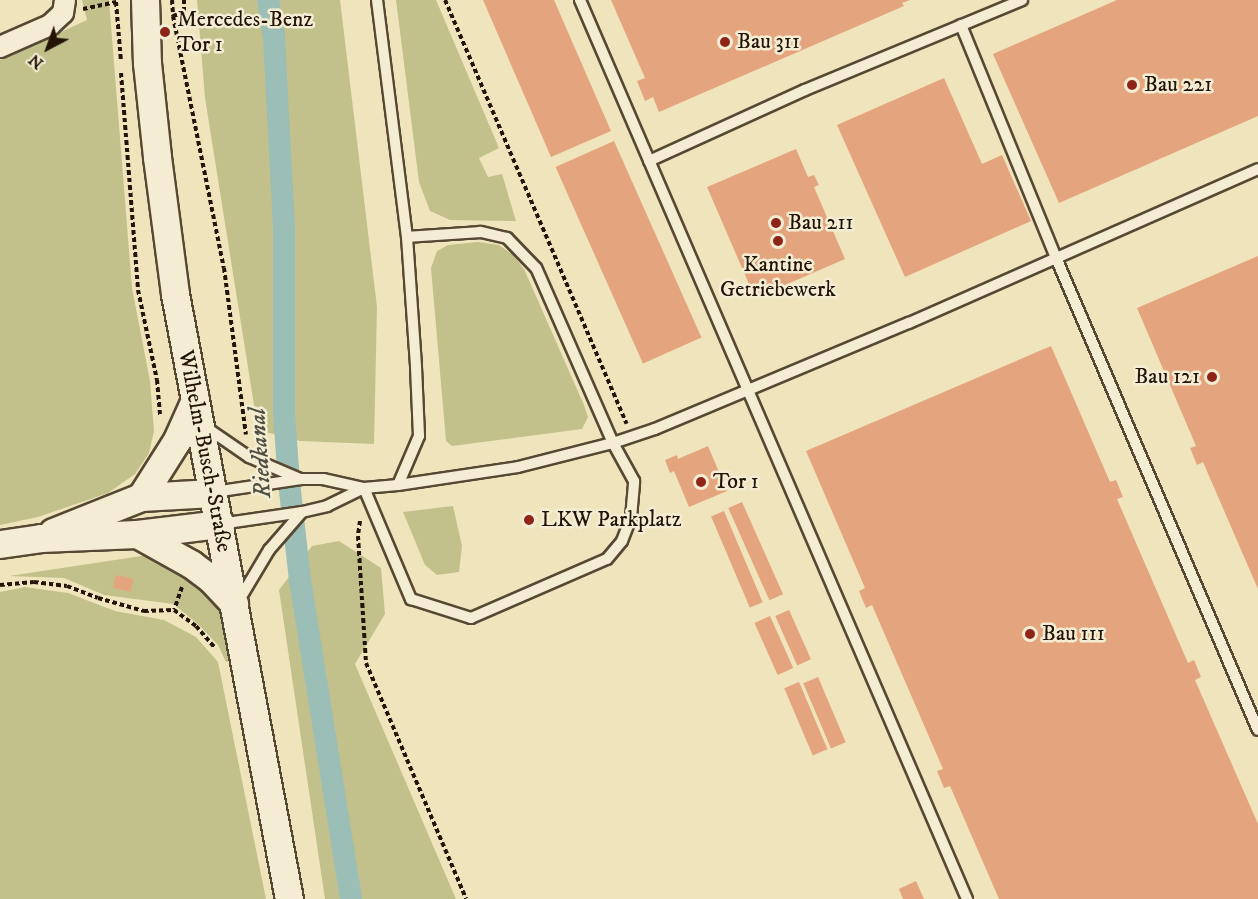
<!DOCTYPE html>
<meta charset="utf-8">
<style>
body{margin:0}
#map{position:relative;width:1258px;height:899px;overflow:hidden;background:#f0e4bc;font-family:"IM FELL DW Pica",serif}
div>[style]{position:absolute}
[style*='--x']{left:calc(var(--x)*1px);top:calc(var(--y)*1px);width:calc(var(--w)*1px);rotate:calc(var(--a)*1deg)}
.green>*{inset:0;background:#c2c18b}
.canal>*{height:22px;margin:-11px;padding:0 11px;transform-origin:11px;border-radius:11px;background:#9bbeb7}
.building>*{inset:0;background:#e4a47d;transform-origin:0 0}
.path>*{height:4px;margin-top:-2px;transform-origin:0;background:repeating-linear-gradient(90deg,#241405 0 4.5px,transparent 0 7.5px)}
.roads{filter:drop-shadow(2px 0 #574833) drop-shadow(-2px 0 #574833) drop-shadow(0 2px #574833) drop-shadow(0 -2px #574833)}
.service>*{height:10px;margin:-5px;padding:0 5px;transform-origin:5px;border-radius:5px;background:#f5edd3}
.minor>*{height:20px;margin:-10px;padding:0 10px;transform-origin:10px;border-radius:10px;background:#f5edd3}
.secondary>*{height:27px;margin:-13.5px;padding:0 13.5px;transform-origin:13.5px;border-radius:13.5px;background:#f5edd3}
.dots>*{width:16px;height:16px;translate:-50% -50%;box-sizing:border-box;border:3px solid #f5edd3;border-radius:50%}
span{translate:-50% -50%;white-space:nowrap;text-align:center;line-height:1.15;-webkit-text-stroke:5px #f5edd3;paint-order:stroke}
.poi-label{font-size:22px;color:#241405}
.left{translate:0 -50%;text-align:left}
.right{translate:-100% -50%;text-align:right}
.street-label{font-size:22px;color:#241405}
.water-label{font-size:24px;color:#4e5043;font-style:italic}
.north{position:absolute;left:18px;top:18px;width:60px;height:60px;-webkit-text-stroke:4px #f5edd3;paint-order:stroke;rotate:221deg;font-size:16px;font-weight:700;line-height:24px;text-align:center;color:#241405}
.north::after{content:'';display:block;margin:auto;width:21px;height:27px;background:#241405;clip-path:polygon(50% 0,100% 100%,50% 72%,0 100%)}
</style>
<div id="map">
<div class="green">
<div style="clip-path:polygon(82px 0,109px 0,132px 288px,150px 381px,154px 431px,149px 453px,135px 474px,108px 493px,38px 517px,0 525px,0 60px,87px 20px)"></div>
<div style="clip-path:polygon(197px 0,340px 0,377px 307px,374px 444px,300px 441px,258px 430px,205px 98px)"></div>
<div style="clip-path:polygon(396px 0,436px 0,499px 148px,479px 158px,488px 177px,502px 174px,516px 221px,450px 220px,430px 211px,419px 182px)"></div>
<div style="clip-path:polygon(478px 242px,499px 245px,513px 255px,524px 269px,584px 405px,588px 417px,582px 429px,452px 446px,446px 441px,431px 268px,437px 251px,448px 245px)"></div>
<div style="clip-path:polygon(453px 506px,462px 546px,459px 572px,437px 575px,425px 565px,403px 512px)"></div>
<div style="clip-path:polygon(339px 541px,381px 568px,385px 614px,355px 664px,456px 899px,325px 899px,279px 590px,312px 546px)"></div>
<div style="clip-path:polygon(148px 555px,208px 589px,220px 610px,231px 661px,226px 662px,218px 645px,198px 624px,173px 604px,104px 595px,64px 578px,9px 576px)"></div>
<div style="clip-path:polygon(25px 587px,68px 593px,115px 611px,164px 620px,196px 637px,218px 662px,266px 899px,0 899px,0 592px)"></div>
</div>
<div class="canal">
<div style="--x:268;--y:0;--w:37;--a:81"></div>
<div style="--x:274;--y:37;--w:191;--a:87"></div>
<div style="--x:284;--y:228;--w:185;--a:90"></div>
<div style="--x:284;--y:413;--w:69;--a:85.9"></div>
<div style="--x:289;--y:482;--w:99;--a:83.6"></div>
<div style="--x:300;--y:580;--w:323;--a:80.9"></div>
</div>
<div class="building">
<div style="clip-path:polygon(483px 0,554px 0,611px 131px,551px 157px)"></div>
<div style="clip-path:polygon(611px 0,910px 0,902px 3px,904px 6px,659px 112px,653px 97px,645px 101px,637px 81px,645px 78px)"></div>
<div style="clip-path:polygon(1117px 0,1258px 0,1258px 116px,1059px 203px,993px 54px)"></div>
<div style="clip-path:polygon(944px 78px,982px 164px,1002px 155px,1031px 221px,905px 277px,837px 125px)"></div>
<div style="left:614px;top:141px;width:215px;height:64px;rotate:66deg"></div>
<div style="clip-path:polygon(796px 149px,808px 177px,814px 175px,819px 185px,814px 187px,845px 259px,755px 298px,707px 187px)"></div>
<div style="clip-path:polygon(1258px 256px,1258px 589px,1203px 462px,1197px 465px,1190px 448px,1196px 446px,1137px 308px)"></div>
<div style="clip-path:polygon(1051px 346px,1110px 482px,1116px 480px,1123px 497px,1117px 499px,1188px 663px,1194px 660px,1201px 677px,1195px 680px,1258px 824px,1258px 899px,999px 899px,950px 786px,944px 788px,937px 771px,943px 769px,872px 605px,866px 608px,859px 591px,865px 588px,806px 451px)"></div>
<div style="clip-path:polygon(708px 446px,727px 491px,689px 507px,674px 471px,670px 473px,665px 460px,677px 455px,678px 459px)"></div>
<div style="left:742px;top:502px;width:101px;height:15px;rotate:66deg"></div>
<div style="left:724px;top:511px;width:99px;height:14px;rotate:67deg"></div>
<div style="left:116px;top:575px;width:18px;height:13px;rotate:13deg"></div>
<div style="left:789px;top:610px;width:54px;height:15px;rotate:66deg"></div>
<div style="left:770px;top:616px;width:57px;height:17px;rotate:66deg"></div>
<div style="left:818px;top:677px;width:71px;height:16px;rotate:67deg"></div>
<div style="left:799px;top:682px;width:73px;height:16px;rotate:67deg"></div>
<div style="clip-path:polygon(916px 881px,924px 899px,903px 899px,899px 889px)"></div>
</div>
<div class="path">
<div style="--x:172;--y:0;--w:16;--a:86"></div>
<div style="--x:184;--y:0;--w:12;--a:90"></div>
<div style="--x:184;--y:12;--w:12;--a:160"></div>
<div style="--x:173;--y:16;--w:257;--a:78.6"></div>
<div style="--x:224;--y:268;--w:168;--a:82.5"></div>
<div style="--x:445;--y:0;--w:461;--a:66.8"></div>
<div style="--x:83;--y:9;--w:34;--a:-12"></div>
<div style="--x:116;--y:2;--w:60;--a:85.2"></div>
<div style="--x:121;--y:73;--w:218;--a:85.5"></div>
<div style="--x:138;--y:290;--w:92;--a:78.1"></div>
<div style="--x:157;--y:380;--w:37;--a:85"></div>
<div style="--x:360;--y:521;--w:15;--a:98"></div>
<div style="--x:358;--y:536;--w:127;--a:86.4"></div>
<div style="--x:366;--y:663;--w:256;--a:67"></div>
<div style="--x:0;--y:585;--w:34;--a:-5"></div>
<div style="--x:34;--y:582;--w:33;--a:7"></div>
<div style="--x:67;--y:586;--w:33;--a:21"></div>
<div style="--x:98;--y:598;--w:48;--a:15.8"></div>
<div style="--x:144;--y:611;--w:30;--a:-2"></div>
<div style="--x:182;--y:587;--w:24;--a:109"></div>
<div style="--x:174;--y:610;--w:27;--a:36"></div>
<div style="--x:196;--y:626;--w:30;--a:49"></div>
</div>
<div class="roads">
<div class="service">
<div style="--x:377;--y:0;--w:239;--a:82.8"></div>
<div style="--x:407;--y:237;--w:130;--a:86"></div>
<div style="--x:416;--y:367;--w:69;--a:87.5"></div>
<div style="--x:419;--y:436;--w:53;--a:113.2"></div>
<div style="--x:580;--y:0;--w:979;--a:66.71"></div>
<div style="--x:961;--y:25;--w:254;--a:67.8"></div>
<div style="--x:1057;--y:260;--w:511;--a:66.85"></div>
<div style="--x:649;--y:161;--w:171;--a:-24.5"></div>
<div style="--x:805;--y:90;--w:235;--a:-22.5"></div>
<div style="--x:204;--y:426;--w:55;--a:34.6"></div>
<div style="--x:249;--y:457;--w:56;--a:23.3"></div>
<div style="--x:364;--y:488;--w:121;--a:67.1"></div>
<div style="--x:411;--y:599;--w:63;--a:17.6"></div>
<div style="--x:471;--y:618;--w:148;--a:-23.5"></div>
<div style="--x:607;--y:559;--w:23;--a:-50"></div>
<div style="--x:622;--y:541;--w:25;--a:-69"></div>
<div style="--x:631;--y:518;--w:37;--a:-85"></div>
<div style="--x:634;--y:481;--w:43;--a:-118.9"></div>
<div style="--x:613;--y:443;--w:191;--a:-113.7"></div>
<div style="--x:536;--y:268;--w:42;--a:-134"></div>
<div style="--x:507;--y:238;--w:28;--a:-167"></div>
<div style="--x:480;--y:232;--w:73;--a:176.1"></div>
<div style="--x:214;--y:492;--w:88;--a:-8.5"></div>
<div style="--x:301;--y:479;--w:22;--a:0"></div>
<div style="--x:323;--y:479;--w:42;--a:12.4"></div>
<div style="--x:364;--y:488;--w:34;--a:-5"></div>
<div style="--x:398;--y:485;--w:121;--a:-8.5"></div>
<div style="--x:518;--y:467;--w:98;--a:-14.2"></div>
<div style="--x:613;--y:443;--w:44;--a:-18.4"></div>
<div style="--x:655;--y:429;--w:275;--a:-22.7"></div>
<div style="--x:909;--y:323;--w:381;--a:-23.8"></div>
<div style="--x:220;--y:524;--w:83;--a:-8.3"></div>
<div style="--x:302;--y:512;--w:26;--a:-13"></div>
<div style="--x:327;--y:506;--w:41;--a:-25.9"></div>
<div style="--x:238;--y:602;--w:61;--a:-59.2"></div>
<div style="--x:269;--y:550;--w:50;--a:-49"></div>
</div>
<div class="minor">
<div style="--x:0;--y:47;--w:55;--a:-23.7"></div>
<div style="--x:50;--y:25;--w:18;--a:-43"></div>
<div style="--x:63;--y:13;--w:13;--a:-81"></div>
</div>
<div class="secondary">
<div style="--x:145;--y:0;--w:63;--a:88.2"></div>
<div style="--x:147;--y:63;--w:95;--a:83.9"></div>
<div style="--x:157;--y:157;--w:138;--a:82.5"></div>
<div style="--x:175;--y:294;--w:616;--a:79.33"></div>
<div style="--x:141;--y:497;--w:67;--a:-57.7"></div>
<div style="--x:177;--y:440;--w:44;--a:-65.8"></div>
<div style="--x:53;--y:532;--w:95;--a:-21.7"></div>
<div style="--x:141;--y:497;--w:72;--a:-3.2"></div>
<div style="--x:137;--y:534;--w:62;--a:29.1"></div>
<div style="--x:191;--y:564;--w:25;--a:37"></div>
<div style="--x:211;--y:579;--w:34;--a:47"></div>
<div style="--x:0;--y:544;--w:41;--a:-8.3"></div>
<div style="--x:41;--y:538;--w:96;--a:-2.4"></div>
<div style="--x:137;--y:534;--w:84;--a:-6.9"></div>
</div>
</div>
<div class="dots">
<div style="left:165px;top:32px;background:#8f2418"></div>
<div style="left:725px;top:42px;background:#8f2418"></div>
<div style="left:1132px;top:85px;background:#8f2418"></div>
<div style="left:776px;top:223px;background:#8f2418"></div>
<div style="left:778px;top:241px;background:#8f2418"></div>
<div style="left:1212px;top:377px;background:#8f2418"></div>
<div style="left:701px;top:482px;background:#8f2418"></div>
<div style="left:529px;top:520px;background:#8f2418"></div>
<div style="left:1030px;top:634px;background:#8f2418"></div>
</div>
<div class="poi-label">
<span class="left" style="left:177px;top:32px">Mercedes-Benz<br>Tor 1</span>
<span class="left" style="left:737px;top:42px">Bau 311</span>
<span class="left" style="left:1144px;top:85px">Bau 221</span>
<span class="left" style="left:788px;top:223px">Bau 211</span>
<span style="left:778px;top:277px">Kantine<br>Getriebewerk</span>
<span class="right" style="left:1200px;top:377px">Bau 121</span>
<span class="left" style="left:713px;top:482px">Tor 1</span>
<span class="left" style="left:541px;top:520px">LKW Parkplatz</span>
<span class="left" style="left:1042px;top:634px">Bau 111</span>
</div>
<div class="street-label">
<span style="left:205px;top:451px;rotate:79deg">Wilhelm-Busch-Straße</span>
</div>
<div class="water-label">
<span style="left:261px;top:453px;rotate:-94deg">Riedkanal</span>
</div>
<div class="north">N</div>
</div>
